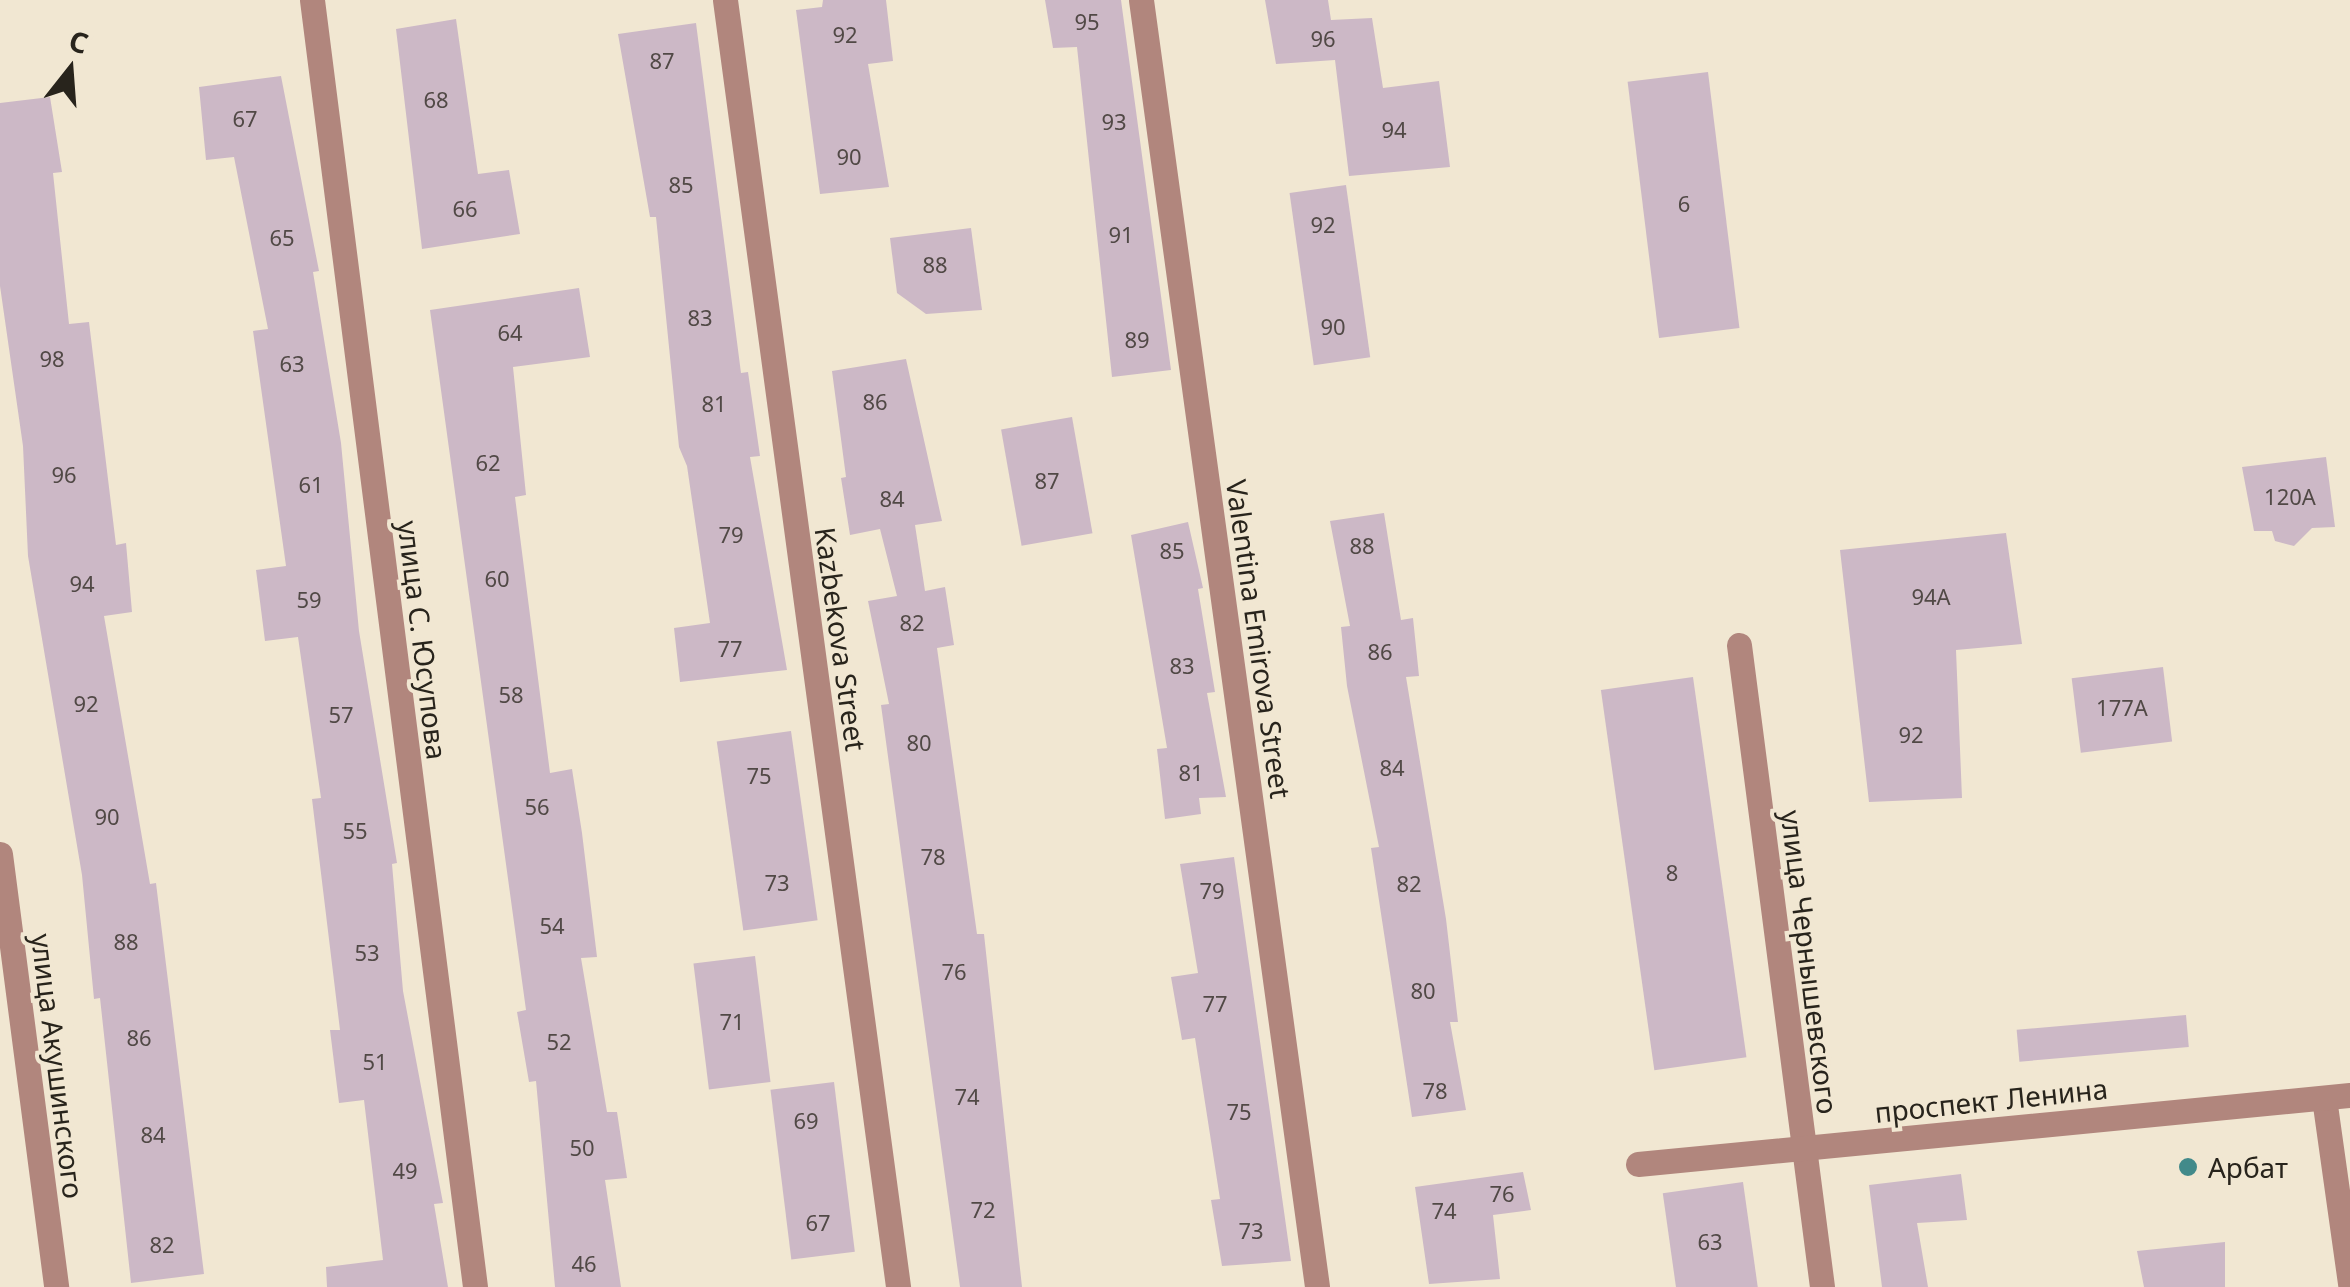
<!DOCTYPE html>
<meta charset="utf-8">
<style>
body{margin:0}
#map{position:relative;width:2350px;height:1287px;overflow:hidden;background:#f1e7d2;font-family:"Noto Sans",sans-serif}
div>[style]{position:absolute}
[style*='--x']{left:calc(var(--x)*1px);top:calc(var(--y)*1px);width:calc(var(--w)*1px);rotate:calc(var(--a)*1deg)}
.building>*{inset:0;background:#ccb8c6;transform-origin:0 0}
.minor>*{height:25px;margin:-12.5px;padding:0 12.5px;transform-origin:12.5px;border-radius:12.5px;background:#b1867d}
.dots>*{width:28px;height:28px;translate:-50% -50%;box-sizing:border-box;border:5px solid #f1e7d2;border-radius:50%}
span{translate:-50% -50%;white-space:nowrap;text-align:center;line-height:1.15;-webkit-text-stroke:8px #f1e7d2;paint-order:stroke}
.number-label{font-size:22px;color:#514946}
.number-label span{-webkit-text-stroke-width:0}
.street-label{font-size:28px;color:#28241c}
.poi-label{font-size:28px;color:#28241c}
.left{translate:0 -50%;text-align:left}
.north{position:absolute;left:20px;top:20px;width:100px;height:100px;-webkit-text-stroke:8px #f1e7d2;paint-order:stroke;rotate:17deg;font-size:28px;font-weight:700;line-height:40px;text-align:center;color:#28241c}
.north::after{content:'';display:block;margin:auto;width:35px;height:45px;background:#28241c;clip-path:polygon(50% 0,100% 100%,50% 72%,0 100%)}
</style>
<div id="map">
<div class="building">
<div style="clip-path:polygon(823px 0,886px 0,893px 61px,868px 64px,889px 187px,820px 194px,796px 10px,822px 7px)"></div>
<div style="clip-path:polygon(1045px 0,1121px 0,1171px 370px,1112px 377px,1077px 47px,1053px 48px)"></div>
<div style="clip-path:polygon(1265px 0,1328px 0,1331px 20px,1372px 18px,1383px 88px,1439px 81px,1450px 167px,1349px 176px,1335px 60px,1276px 64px)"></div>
<div style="clip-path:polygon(456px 19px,478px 174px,509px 170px,520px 234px,422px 249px,396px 29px)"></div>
<div style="clip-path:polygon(696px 23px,741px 373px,748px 372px,760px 456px,750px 457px,787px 670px,680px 682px,674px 628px,710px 623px,687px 466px,679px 447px,656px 217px,650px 217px,618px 34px)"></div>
<div style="left:1708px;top:72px;width:258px;height:81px;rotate:83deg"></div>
<div style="clip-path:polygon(281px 76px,319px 271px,313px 272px,341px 443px,359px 631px,397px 863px,392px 864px,403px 991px,443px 1203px,434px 1204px,448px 1287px,327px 1287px,326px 1267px,383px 1260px,364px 1100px,339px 1103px,330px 1030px,340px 1030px,312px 799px,321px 798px,298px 637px,265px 641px,256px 570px,286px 566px,253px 331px,268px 329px,234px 157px,206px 160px,199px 87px)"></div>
<div style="clip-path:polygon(50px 97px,62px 172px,53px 173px,69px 324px,89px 322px,116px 545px,126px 543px,132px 612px,104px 616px,150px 884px,156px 883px,204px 1274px,131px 1283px,100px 998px,94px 999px,82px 875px,28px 556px,23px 446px,0 286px,0 103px)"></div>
<div style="left:1346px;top:185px;width:174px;height:57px;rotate:82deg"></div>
<div style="clip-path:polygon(971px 228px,982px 310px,926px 314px,897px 293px,890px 238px)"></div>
<div style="clip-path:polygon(579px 288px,590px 357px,513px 367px,526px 495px,515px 497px,550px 773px,572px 769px,582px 833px,597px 957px,581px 958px,607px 1112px,617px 1112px,627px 1178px,605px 1180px,621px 1287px,555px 1287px,536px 1081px,529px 1082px,517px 1012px,526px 1010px,430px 310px)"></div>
<div style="clip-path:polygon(906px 359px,942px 521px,915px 525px,925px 591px,945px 587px,954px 645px,937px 648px,977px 934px,984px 934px,1022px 1287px,960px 1287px,881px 705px,889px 704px,868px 601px,897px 596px,880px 529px,850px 535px,841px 478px,846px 477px,832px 371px)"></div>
<div style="left:1072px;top:417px;width:118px;height:72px;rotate:80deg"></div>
<div style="clip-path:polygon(2326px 457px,2335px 527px,2312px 528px,2294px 546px,2275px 541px,2272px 531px,2254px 531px,2242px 467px)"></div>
<div style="clip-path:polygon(1384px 513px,1401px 620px,1413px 618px,1419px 676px,1406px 677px,1446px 919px,1458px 1022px,1450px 1022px,1466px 1110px,1412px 1117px,1371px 848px,1379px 847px,1347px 686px,1341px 627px,1350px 626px,1330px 521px)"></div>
<div style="clip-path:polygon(1188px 522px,1203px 588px,1198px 589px,1215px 692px,1207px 693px,1226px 797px,1199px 798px,1201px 814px,1165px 819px,1157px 749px,1167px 748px,1131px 535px)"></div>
<div style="clip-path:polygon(2006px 533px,2022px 644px,1956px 650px,1962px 798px,1869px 802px,1840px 550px)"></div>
<div style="left:2163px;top:667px;width:75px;height:92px;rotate:83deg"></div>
<div style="left:1693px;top:677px;width:384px;height:93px;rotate:82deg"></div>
<div style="left:791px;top:731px;width:191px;height:75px;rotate:82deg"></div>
<div style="clip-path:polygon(1234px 857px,1291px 1261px,1222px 1266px,1211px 1200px,1220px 1199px,1195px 1038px,1182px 1040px,1171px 977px,1198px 973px,1180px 864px)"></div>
<div style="left:755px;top:956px;width:127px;height:62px;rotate:83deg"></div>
<div style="left:2186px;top:1015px;width:32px;height:170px;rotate:85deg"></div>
<div style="left:834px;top:1082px;width:171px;height:64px;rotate:83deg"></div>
<div style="clip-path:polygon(1523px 1172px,1531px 1210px,1493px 1215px,1500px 1279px,1429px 1284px,1415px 1187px)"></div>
<div style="clip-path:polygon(1961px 1174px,1967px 1220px,1917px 1223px,1928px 1287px,1882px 1287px,1869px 1185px)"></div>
<div style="left:1743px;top:1182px;width:106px;height:81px;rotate:82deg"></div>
<div style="clip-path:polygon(2225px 1242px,2225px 1287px,2144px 1287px,2137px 1251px)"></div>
</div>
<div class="minor">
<div style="--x:312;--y:0;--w:1297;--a:82.78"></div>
<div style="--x:725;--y:0;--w:1299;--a:82.34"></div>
<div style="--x:1141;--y:0;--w:1299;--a:82.21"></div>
<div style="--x:1739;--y:645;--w:647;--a:82.63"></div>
<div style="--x:0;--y:854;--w:437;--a:82.6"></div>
<div style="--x:2324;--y:1098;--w:188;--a:82"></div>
<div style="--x:1638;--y:1164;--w:715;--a:-5.54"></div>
</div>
<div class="dots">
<div style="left:2188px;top:1167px;background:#428a8a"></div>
</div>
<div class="number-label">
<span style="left:1087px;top:22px">95</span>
<span style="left:845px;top:35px">92</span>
<span style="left:1323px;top:39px">96</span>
<span style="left:662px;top:61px">87</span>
<span style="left:436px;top:100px">68</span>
<span style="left:245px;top:119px">67</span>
<span style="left:1114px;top:122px">93</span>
<span style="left:1394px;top:130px">94</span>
<span style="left:849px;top:157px">90</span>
<span style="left:681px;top:185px">85</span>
<span style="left:1684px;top:204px">6</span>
<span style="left:465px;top:209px">66</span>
<span style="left:1323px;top:225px">92</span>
<span style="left:1121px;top:235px">91</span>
<span style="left:282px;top:238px">65</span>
<span style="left:935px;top:265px">88</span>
<span style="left:700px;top:318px">83</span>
<span style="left:1333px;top:327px">90</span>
<span style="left:510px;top:333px">64</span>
<span style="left:1137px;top:340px">89</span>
<span style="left:52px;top:359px">98</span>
<span style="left:292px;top:364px">63</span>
<span style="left:875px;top:402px">86</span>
<span style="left:714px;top:404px">81</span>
<span style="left:488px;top:463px">62</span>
<span style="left:64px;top:475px">96</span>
<span style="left:1047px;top:481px">87</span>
<span style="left:311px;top:485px">61</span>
<span style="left:2290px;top:497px">120А</span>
<span style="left:892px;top:499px">84</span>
<span style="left:731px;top:535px">79</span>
<span style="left:1362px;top:546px">88</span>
<span style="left:1172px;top:551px">85</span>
<span style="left:497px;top:579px">60</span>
<span style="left:82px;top:584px">94</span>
<span style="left:1931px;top:597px">94А</span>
<span style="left:309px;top:600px">59</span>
<span style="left:912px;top:623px">82</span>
<span style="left:730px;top:649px">77</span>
<span style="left:1380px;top:652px">86</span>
<span style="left:1182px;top:666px">83</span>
<span style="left:511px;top:695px">58</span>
<span style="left:86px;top:704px">92</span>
<span style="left:2122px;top:708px">177А</span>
<span style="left:341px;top:715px">57</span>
<span style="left:1911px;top:735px">92</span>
<span style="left:919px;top:743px">80</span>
<span style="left:1392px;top:768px">84</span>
<span style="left:1191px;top:773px">81</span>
<span style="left:759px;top:776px">75</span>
<span style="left:537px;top:807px">56</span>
<span style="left:107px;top:817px">90</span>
<span style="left:355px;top:831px">55</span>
<span style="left:933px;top:857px">78</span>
<span style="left:1672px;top:873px">8</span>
<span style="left:777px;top:883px">73</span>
<span style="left:1409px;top:884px">82</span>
<span style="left:1212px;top:891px">79</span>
<span style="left:552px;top:926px">54</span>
<span style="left:126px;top:942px">88</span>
<span style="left:367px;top:953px">53</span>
<span style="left:954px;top:972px">76</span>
<span style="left:1423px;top:991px">80</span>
<span style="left:1215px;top:1004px">77</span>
<span style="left:732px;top:1022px">71</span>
<span style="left:139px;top:1038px">86</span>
<span style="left:559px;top:1042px">52</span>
<span style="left:375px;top:1062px">51</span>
<span style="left:1435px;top:1091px">78</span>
<span style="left:967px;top:1097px">74</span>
<span style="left:1239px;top:1112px">75</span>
<span style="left:806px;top:1121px">69</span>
<span style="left:153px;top:1135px">84</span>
<span style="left:582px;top:1148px">50</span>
<span style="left:405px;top:1171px">49</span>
<span style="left:1502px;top:1194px">76</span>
<span style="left:983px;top:1210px">72</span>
<span style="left:1444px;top:1211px">74</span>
<span style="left:818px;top:1223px">67</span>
<span style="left:1251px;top:1231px">73</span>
<span style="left:1710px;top:1242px">63</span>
<span style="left:162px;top:1245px">82</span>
<span style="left:584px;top:1264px">46</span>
</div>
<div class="street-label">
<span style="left:841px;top:639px;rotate:82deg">Kazbekova Street</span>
<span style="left:1259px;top:639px;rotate:82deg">Valentina Emirova Street</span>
<span style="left:423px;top:640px;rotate:83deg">улица С. Юсупова</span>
<span style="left:1810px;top:962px;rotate:83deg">улица Чернышевского</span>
<span style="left:58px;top:1066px;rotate:83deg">улица Акушинского</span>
<span style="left:1991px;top:1100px;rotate:-6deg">проспект Ленина</span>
</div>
<div class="poi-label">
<span class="left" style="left:2208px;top:1167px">Арбат</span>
</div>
<div class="north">С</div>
</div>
